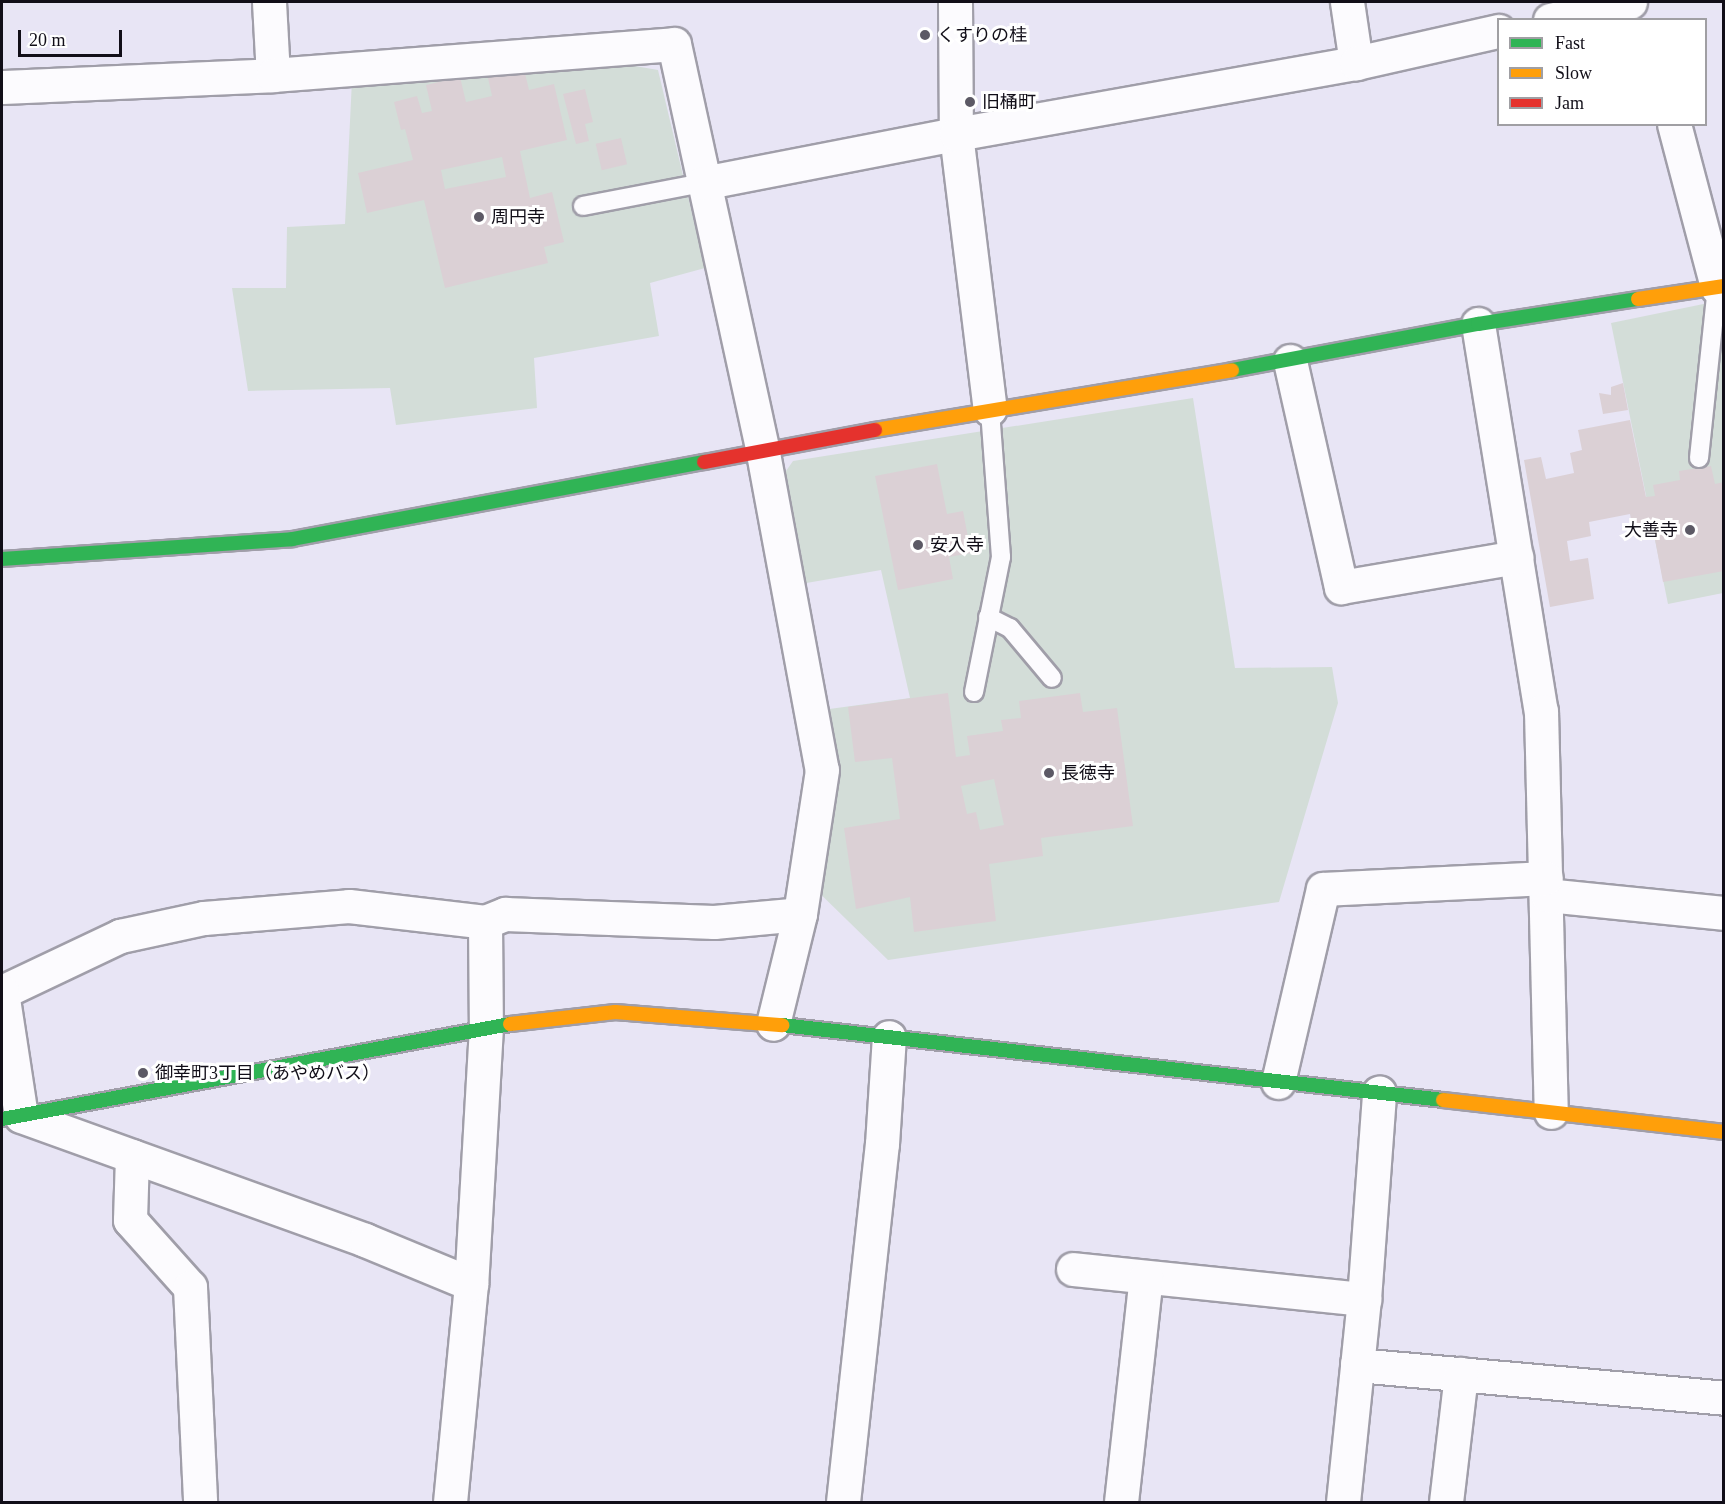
<!DOCTYPE html>
<meta charset="utf-8">
<style>
body{margin:0}
#map{position:relative;width:1725px;height:1504px;overflow:hidden;background:#e8e5f5;font-family:"Times New Roman","Noto Sans JP",serif}
div>[style]{position:absolute}
[style*='--x']{left:calc(var(--x)*1px);top:calc(var(--y)*1px);width:calc(var(--w)*1px);rotate:calc(var(--a)*1deg)}
.green>*{inset:0;background:#d3ddd8}
.building>*{inset:0;background:#dbd0d5;transform-origin:0 0}
.roads{filter:drop-shadow(2px 0 #a09ea9) drop-shadow(-2px 0 #a09ea9) drop-shadow(0 2px #a09ea9) drop-shadow(0 -2px #a09ea9)}
.lane>*{height:18px;margin:-9px;padding:0 9px;transform-origin:9px;border-radius:9px;background:#fcfbfe}
.street>*{height:33px;margin:-16.5px;padding:0 16.5px;transform-origin:16.5px;border-radius:16.5px;background:#fcfbfe}
.fast>*{height:14px;margin:-7px;padding:0 7px;transform-origin:7px;border-radius:7px;background:#30b455}
.slow>*{height:14px;margin:-7px;padding:0 7px;transform-origin:7px;border-radius:7px;background:#ff9f0a}
.jam>*{height:14px;margin:-7px;padding:0 7px;transform-origin:7px;border-radius:7px;background:#e5322d}
.dots>*{width:16px;height:16px;translate:-50% -50%;box-sizing:border-box;border:3px solid #fff;border-radius:50%}
span{translate:-50% -50%;white-space:nowrap;text-align:center;line-height:1.15;-webkit-text-stroke:6px #fff;paint-order:stroke}
.poi-label{font-size:18px;color:#110e18}
.left{translate:0 -50%;text-align:left}
.right{translate:-100% -50%;text-align:right}
.frame{position:absolute;inset:0;border:3px solid #110e18;pointer-events:none}
.legend{position:absolute;left:1497px;top:18px;width:210px;height:108px;box-sizing:border-box;background:#fff;border:2px solid #a09fa3;margin:0;padding:8px 10px;list-style:none;font-size:18px;color:#110e18}
.legend li{display:flex;align-items:center;gap:12px;height:30px}
.legend b{width:30px;border:2px solid #a09fa3}
.scale{position:absolute;left:18px;top:30px;width:104px;height:27px;box-sizing:border-box;border:3px solid #110e18;border-top:0;padding-left:8px;font-size:18px;line-height:21px;white-space:nowrap;color:#110e18;-webkit-text-stroke:4px #fff;paint-order:stroke}
</style>
<div id="map">
<div class="green">
<div style="clip-path:polygon(612px 62px,658px 70px,705px 268px,650px 283px,659px 336px,534px 358px,537px 408px,396px 425px,390px 388px,248px 391px,232px 288px,286px 288px,287px 227px,345px 224px,352px 80px)"></div>
<div style="clip-path:polygon(1723px 300px,1723px 593px,1668px 604px,1611px 323px)"></div>
<div style="clip-path:polygon(1193px 398px,1235px 668px,1332px 667px,1338px 703px,1279px 902px,888px 960px,806px 880px,822px 710px,910px 698px,881px 570px,795px 585px,779px 481px,793px 461px)"></div>
</div>
<div class="building">
<div style="clip-path:polygon(evenodd,524px 69px,529px 90px,554px 84px,567px 140px,520px 151px,530px 198px,552px 192px,564px 242px,544px 247px,548px 263px,445px 288px,424px 200px,367px 213px,358px 173px,413px 160px,405px 129px,401px 130px,394px 102px,417px 96px,422px 113px,432px 111px,426px 85px,460px 77px,466px 102px,492px 96px,488px 78px,524px 69px,502px 157px,506px 177px,445px 189px,441px 170px,502px 157px)"></div>
<div style="clip-path:polygon(585px 89px,593px 122px,585px 124px,589px 141px,576px 144px,563px 94px)"></div>
<div style="left:621px;top:138px;width:27px;height:26px;rotate:77deg"></div>
<div style="clip-path:polygon(1623px 383px,1628px 410px,1603px 414px,1599px 393px,1611px 395px,1611px 387px)"></div>
<div style="clip-path:polygon(1630px 420px,1646px 497px,1655px 496px,1653px 485px,1680px 480px,1679px 471px,1711px 466px,1715px 484px,1724px 482px,1724px 571px,1663px 582px,1654px 534px,1634px 537px,1630px 514px,1589px 522px,1591px 536px,1567px 541px,1570px 561px,1588px 558px,1594px 599px,1550px 607px,1524px 460px,1541px 457px,1546px 479px,1574px 473px,1570px 453px,1582px 450px,1578px 430px)"></div>
<div style="clip-path:polygon(937px 464px,947px 514px,963px 511px,971px 553px,949px 557px,953px 579px,898px 590px,875px 476px)"></div>
<div style="clip-path:polygon(evenodd,948px 693px,956px 757px,970px 755px,967px 736px,1003px 731px,1001px 720px,1021px 718px,1019px 701px,1080px 693px,1083px 712px,1117px 708px,1133px 826px,1041px 838px,1043px 856px,989px 864px,996px 921px,914px 932px,910px 897px,856px 909px,844px 828px,900px 819px,892px 758px,855px 762px,848px 707px,948px 693px,994px 779px,1004px 825px,980px 830px,976px 812px,967px 814px,961px 786px,994px 779px)"></div>
</div>
<div class="roads">
<div class="lane">
<div style="--x:583;--y:206;--w:122;--a:-10.9"></div>
<div style="--x:1699;--y:458;--w:172;--a:-84"></div>
<div style="--x:988;--y:617;--w:25;--a:27"></div>
<div style="--x:1010;--y:628;--w:65;--a:50"></div>
<div style="--x:974;--y:692;--w:138;--a:-78.7"></div>
<div style="--x:1001;--y:557;--w:148;--a:-94.3"></div>
</div>
<div class="street">
<div style="--x:269;--y:2;--w:73;--a:86.9"></div>
<div style="--x:955;--y:2;--w:132;--a:89.6"></div>
<div style="--x:956;--y:134;--w:277;--a:83"></div>
<div style="--x:1347;--y:2;--w:62;--a:81.6"></div>
<div style="--x:1550;--y:20;--w:82;--a:-12.7"></div>
<div style="--x:2;--y:87;--w:271;--a:-2.5"></div>
<div style="--x:273;--y:75;--w:402;--a:-4.4"></div>
<div style="--x:674;--y:44;--w:419;--a:77.7"></div>
<div style="--x:763;--y:453;--w:322;--a:79.5"></div>
<div style="--x:822;--y:770;--w:146;--a:98.7"></div>
<div style="--x:800;--y:914;--w:113;--a:103.8"></div>
<div style="--x:1674;--y:124;--w:169;--a:75.2"></div>
<div style="--x:703;--y:183;--w:258;--a:-11"></div>
<div style="--x:956;--y:134;--w:406;--a:-10.1"></div>
<div style="--x:1356;--y:63;--w:146;--a:-12.7"></div>
<div style="--x:1478;--y:324;--w:392;--a:80.8"></div>
<div style="--x:1541;--y:711;--w:401;--a:88.6"></div>
<div style="--x:1290;--y:361;--w:232;--a:77.3"></div>
<div style="--x:1341;--y:587;--w:178;--a:-9.7"></div>
<div style="--x:1547;--y:895;--w:178;--a:5.8"></div>
<div style="--x:485;--y:922;--w:22;--a:-22"></div>
<div style="--x:505;--y:914;--w:209;--a:2.2"></div>
<div style="--x:714;--y:922;--w:86;--a:-5.3"></div>
<div style="--x:2;--y:992;--w:131;--a:-25.4"></div>
<div style="--x:120;--y:936;--w:86;--a:-12.1"></div>
<div style="--x:204;--y:918;--w:145;--a:-4.7"></div>
<div style="--x:349;--y:906;--w:137;--a:6.7"></div>
<div style="--x:485;--y:922;--w:105;--a:89.5"></div>
<div style="--x:486;--y:1027;--w:257;--a:93.3"></div>
<div style="--x:471;--y:1284;--w:219;--a:95.5"></div>
<div style="--x:2;--y:992;--w:125;--a:81.3"></div>
<div style="--x:21;--y:1116;--w:366;--a:19.8"></div>
<div style="--x:365;--y:1240;--w:115;--a:22.5"></div>
<div style="--x:1278;--y:1082;--w:198;--a:-76.9"></div>
<div style="--x:1323;--y:889;--w:223;--a:-2.8"></div>
<div style="--x:132;--y:1156;--w:64;--a:91.8"></div>
<div style="--x:130;--y:1220;--w:90;--a:48.2"></div>
<div style="--x:190;--y:1287;--w:215;--a:87.3"></div>
<div style="--x:1073;--y:1269;--w:293;--a:5.9"></div>
<div style="--x:1357;--y:1365;--w:368;--a:5.1"></div>
<div style="--x:843;--y:1502;--w:360;--a:-83.8"></div>
<div style="--x:882;--y:1144;--w:107;--a:-86.3"></div>
<div style="--x:1121;--y:1502;--w:226;--a:-83.7"></div>
<div style="--x:1343;--y:1502;--w:204;--a:-84.1"></div>
<div style="--x:1364;--y:1299;--w:207;--a:-85.8"></div>
<div style="--x:1446;--y:1502;--w:129;--a:-83.3"></div>
</div>
<div class="fast">
<div style="--x:1232;--y:370;--w:250;--a:-10.6"></div>
<div style="--x:1478;--y:324;--w:162;--a:-8.9"></div>
<div style="--x:2;--y:559;--w:291;--a:-3.9"></div>
<div style="--x:292;--y:539;--w:419;--a:-10.6"></div>
<div style="--x:782;--y:1025;--w:665;--a:6.47"></div>
<div style="--x:2;--y:1119;--w:517;--a:-10.59"></div>
</div>
<div class="slow">
<div style="--x:1638;--y:299;--w:87;--a:-8.6"></div>
<div style="--x:875;--y:430;--w:362;--a:-9.5"></div>
<div style="--x:510;--y:1024;--w:106;--a:-6.5"></div>
<div style="--x:615;--y:1012;--w:168;--a:4.5"></div>
<div style="--x:1443;--y:1100;--w:283;--a:6.5"></div>
</div>
<div class="jam">
<div style="--x:704;--y:462;--w:174;--a:-10.6"></div>
</div>
</div>
<div class="dots">
<div style="left:925px;top:35px;background:#5c5965"></div>
<div style="left:970px;top:102px;background:#5c5965"></div>
<div style="left:479px;top:217px;background:#5c5965"></div>
<div style="left:1690px;top:530px;background:#5c5965"></div>
<div style="left:918px;top:545px;background:#5c5965"></div>
<div style="left:1049px;top:773px;background:#5c5965"></div>
<div style="left:143px;top:1073px;background:#5c5965"></div>
</div>
<div class="poi-label">
<span class="left" style="left:937px;top:35px">くすりの桂</span>
<span class="left" style="left:982px;top:102px">旧桶町</span>
<span class="left" style="left:491px;top:217px">周円寺</span>
<span class="right" style="left:1678px;top:530px">大善寺</span>
<span class="left" style="left:930px;top:545px">安入寺</span>
<span class="left" style="left:1061px;top:773px">長徳寺</span>
<span class="left" style="left:155px;top:1073px">御幸町3丁目（あやめバス）</span>
</div>
<div class="frame"></div>
<ul class="legend">
<li><b style="height:8px;background:#30b455"></b>Fast</li>
<li><b style="height:8px;background:#ff9f0a"></b>Slow</li>
<li><b style="height:8px;background:#e5322d"></b>Jam</li>
</ul>
<div class="scale">20 m</div>
</div>
